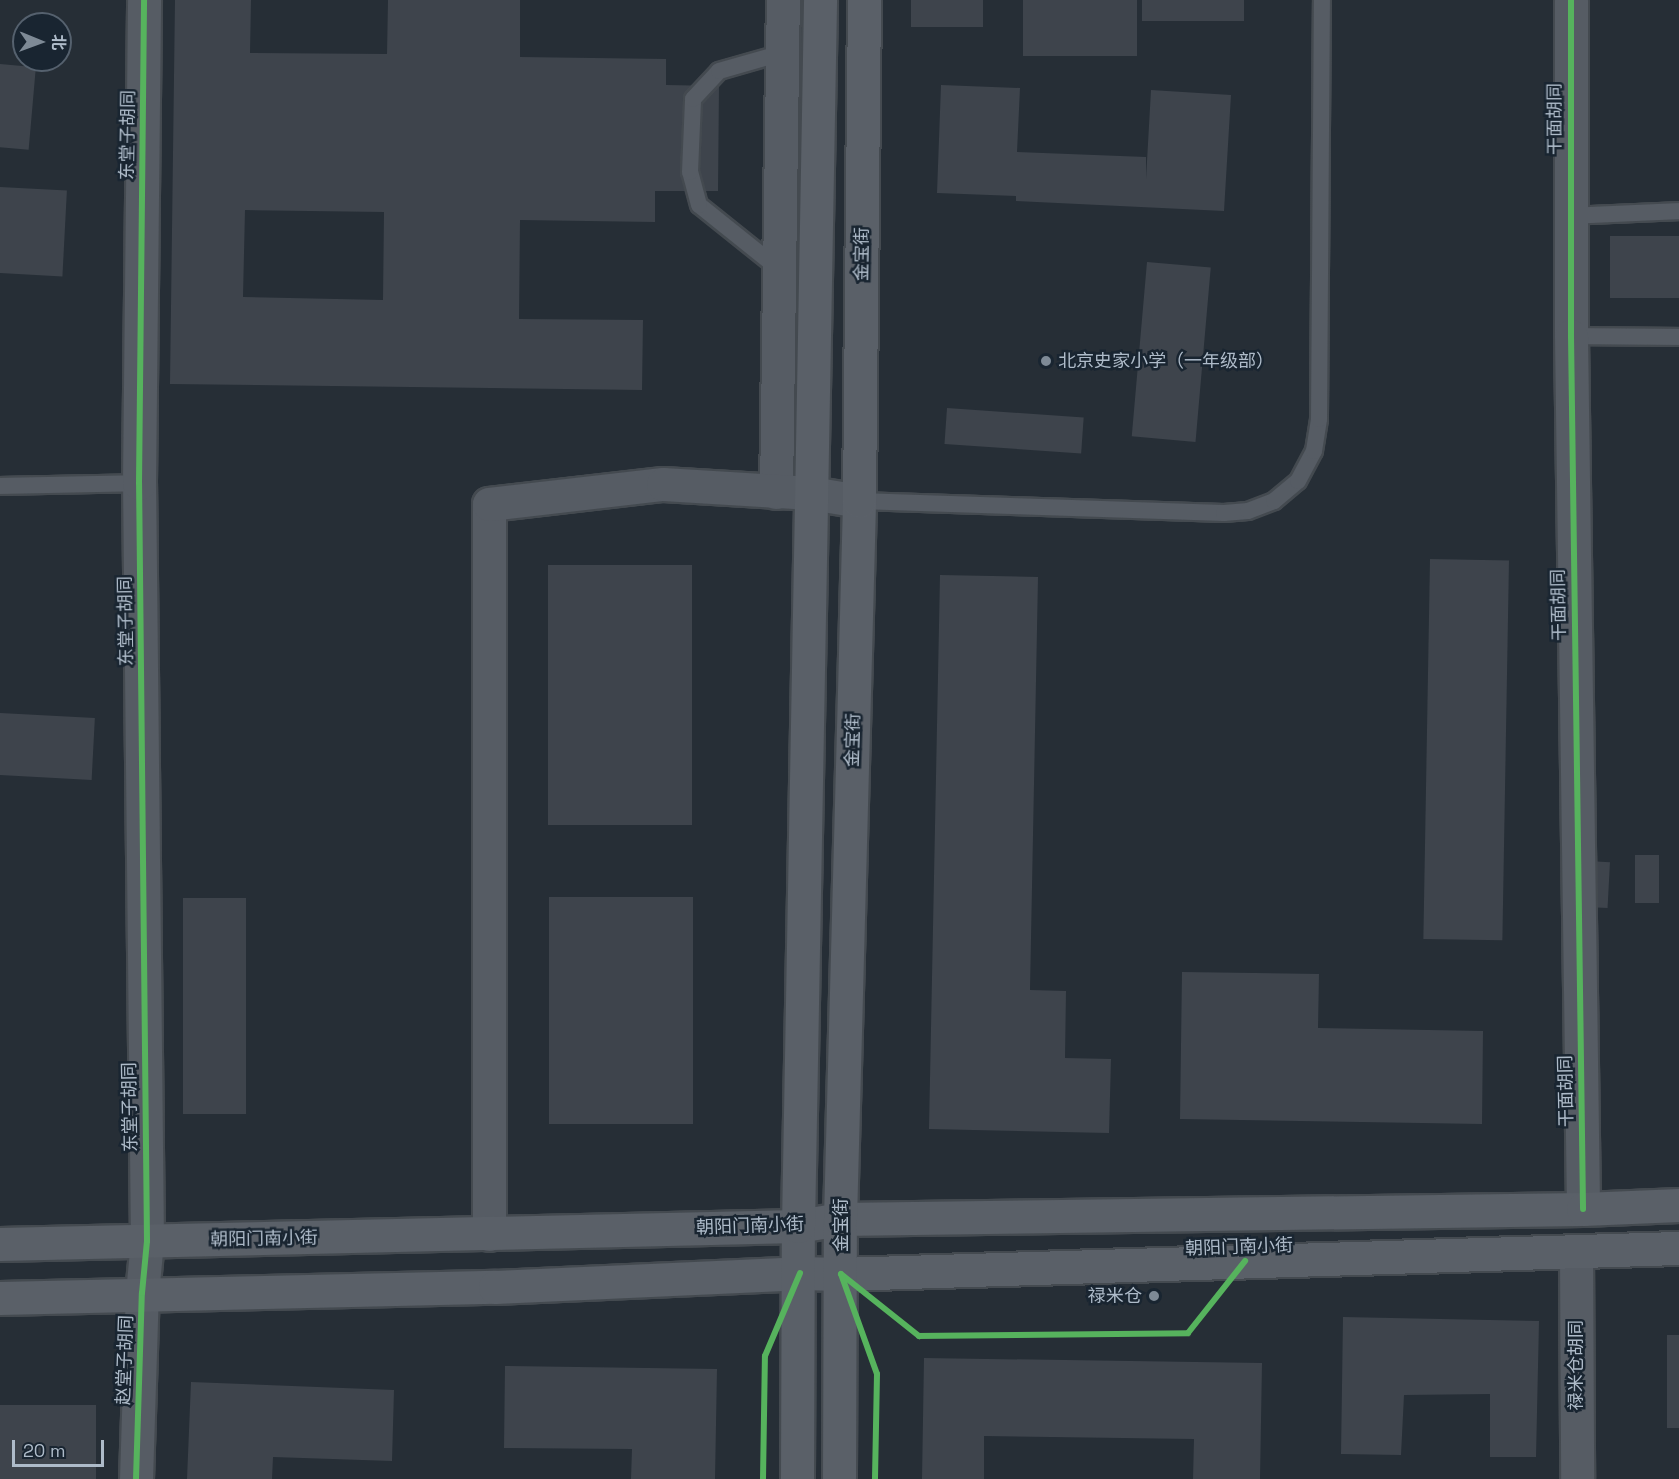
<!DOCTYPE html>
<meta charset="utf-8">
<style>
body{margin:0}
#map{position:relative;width:1679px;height:1479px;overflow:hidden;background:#262e36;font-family:"Space Grotesk","Noto Sans SC",sans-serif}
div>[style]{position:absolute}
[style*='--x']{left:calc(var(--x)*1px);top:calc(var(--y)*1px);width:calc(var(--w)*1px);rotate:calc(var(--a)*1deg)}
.building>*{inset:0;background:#3e444c;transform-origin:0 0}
.roads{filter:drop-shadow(2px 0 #444a50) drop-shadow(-2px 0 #444a50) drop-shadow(0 2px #444a50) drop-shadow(0 -2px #444a50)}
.lane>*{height:16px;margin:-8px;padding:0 8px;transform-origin:8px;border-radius:8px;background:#565c64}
.street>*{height:33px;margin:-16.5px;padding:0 16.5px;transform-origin:16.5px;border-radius:16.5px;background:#565c64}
.secondary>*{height:33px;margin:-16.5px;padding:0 16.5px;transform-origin:16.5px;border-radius:16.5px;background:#5a6068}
.cycleway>*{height:6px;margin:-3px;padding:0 3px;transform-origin:3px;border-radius:3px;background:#56b35d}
.dots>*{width:16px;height:16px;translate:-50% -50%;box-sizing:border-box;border:3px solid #192531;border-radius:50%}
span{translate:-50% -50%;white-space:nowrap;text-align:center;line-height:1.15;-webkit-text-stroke:5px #192531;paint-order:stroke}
.street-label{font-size:18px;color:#aebbc9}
.poi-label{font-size:18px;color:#aebbc9}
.left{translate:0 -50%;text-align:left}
.right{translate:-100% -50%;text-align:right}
.north{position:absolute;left:12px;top:12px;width:60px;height:60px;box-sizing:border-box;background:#192531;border:2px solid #55616e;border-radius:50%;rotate:91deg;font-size:16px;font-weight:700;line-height:24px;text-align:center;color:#aebbc9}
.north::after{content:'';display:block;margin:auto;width:21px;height:27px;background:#7e8a96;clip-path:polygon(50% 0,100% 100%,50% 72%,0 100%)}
.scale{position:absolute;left:12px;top:1440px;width:92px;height:27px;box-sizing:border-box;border:3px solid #aebbc9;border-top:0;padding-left:8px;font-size:18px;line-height:21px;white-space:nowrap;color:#aebbc9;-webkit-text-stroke:4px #192531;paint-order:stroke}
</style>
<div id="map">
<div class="building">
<div style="clip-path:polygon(evenodd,175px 0,251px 0,250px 53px,387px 54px,388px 0,520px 0,520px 57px,666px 59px,666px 85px,719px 86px,718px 191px,655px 191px,655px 222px,520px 220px,519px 319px,643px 320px,642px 390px,170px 384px,175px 0,245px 210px,384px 212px,383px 300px,243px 297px,245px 210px)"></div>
<div style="left:911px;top:0;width:72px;height:27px"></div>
<div style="left:1023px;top:0;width:114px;height:56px"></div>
<div style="left:1142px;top:0;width:102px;height:21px"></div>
<div style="left:0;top:64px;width:36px;height:83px;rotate:5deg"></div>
<div style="clip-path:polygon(941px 85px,1020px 88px,1017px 152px,1146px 157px,1146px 179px,1151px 90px,1231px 95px,1224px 211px,1016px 201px,1016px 196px,937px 193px)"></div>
<div style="left:0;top:187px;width:67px;height:86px;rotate:3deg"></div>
<div style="left:1610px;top:236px;width:69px;height:62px"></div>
<div style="left:1147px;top:262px;width:64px;height:175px;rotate:5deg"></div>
<div style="left:947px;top:408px;width:137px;height:36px;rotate:4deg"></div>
<div style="left:1430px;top:559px;width:79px;height:380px;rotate:1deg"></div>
<div style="left:692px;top:565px;width:260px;height:144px;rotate:90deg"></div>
<div style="clip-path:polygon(940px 575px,1038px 577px,1030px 990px,1066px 991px,1065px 1058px,1111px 1059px,1109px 1133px,929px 1129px)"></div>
<div style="left:0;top:713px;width:95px;height:62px;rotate:3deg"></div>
<div style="left:1635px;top:855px;width:24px;height:48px"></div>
<div style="left:1588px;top:861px;width:22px;height:46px;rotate:3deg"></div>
<div style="left:549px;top:897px;width:144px;height:227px"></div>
<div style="left:246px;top:898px;width:216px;height:63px;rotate:90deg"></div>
<div style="clip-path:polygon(1182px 972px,1319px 974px,1318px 1028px,1483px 1031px,1482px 1124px,1180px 1119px)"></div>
<div style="clip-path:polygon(1343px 1317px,1539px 1321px,1536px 1457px,1490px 1457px,1490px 1394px,1404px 1395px,1401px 1455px,1341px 1454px)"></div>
<div style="left:1679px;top:1335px;width:93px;height:12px;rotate:90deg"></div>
<div style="clip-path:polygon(924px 1358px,1262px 1363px,1260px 1479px,1193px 1479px,1194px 1439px,984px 1436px,984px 1479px,922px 1479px)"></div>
<div style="clip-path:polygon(505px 1366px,717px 1369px,715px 1479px,631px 1479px,632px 1449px,504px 1448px)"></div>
<div style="clip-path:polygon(191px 1382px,394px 1390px,392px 1461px,273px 1457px,272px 1479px,187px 1479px)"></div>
<div style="left:0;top:1405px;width:96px;height:74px"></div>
</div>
<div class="roads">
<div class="lane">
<div style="--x:1570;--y:216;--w:109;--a:-2.6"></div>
<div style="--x:779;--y:269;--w:102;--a:-141.3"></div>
<div style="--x:699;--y:205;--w:34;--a:-105"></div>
<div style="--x:690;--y:172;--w:73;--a:-87.6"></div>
<div style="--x:693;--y:99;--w:38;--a:-47"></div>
<div style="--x:719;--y:71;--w:66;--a:-15.9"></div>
<div style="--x:1571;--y:336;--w:108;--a:0.5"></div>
<div style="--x:0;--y:486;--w:139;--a:-1.2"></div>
<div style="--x:859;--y:501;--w:365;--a:1.9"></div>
<div style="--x:1224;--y:513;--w:24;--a:-5"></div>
<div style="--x:1248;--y:511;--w:28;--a:-21"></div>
<div style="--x:1274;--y:501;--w:31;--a:-40"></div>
<div style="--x:1298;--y:481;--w:34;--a:-62"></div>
<div style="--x:1314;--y:451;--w:32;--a:-81"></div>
<div style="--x:1319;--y:419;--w:419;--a:-89.6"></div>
</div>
<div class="street">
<div style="--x:1571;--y:0;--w:336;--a:90"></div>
<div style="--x:1571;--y:336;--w:873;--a:89.21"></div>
<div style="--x:776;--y:492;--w:492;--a:-89.2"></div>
<div style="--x:489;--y:1234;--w:730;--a:-90"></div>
<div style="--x:489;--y:504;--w:175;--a:-6.6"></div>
<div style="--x:663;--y:484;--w:148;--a:3.5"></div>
<div style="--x:811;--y:493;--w:49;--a:9.5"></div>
<div style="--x:1576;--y:1251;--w:228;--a:89.7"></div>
<div style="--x:136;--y:1479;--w:186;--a:-88.2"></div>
<div style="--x:142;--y:1293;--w:52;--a:-84.5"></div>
<div style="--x:147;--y:1241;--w:758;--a:-90.6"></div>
<div style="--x:139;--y:483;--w:483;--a:-89.4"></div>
</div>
<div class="secondary">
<div style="--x:0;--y:1244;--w:798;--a:-1.29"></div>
<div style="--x:798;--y:1226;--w:43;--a:-9.5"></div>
<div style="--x:840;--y:1219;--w:743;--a:-0.77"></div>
<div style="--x:1583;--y:1209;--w:96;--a:-2.4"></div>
<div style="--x:0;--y:1298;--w:495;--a:-1.3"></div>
<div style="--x:495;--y:1287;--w:305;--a:-2.6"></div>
<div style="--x:800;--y:1273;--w:41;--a:1.4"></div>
<div style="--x:841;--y:1274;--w:838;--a:-1.78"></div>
<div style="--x:797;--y:1479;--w:253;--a:-89.8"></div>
<div style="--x:798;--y:1226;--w:1226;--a:-88.97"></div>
<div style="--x:839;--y:1479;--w:260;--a:-89.8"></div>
<div style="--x:840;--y:1219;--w:718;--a:-88.48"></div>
<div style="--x:859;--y:501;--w:501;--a:-89.43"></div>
</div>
</div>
<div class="cycleway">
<div style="--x:1571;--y:0;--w:336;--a:90"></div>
<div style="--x:1571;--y:336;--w:873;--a:89.21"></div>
<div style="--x:841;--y:1274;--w:100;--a:38.5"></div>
<div style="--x:919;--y:1336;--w:269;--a:-0.6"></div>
<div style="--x:1188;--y:1333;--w:92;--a:-51.6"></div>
<div style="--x:841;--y:1274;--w:106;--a:70.2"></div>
<div style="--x:877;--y:1374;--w:105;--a:91.1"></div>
<div style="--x:136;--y:1479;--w:186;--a:-88.2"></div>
<div style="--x:142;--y:1293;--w:52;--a:-84.5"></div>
<div style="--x:147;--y:1241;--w:758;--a:-90.6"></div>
<div style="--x:139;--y:483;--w:483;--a:-89.4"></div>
<div style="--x:763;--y:1479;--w:123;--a:-89.1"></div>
<div style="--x:765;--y:1356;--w:90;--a:-67.1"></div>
</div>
<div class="dots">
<div style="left:1046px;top:361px;background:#7e8a96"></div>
<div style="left:1154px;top:1296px;background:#7e8a96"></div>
</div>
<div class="street-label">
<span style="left:1555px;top:119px;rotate:-90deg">干面胡同</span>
<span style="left:128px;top:135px;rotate:-89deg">东堂子胡同</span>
<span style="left:862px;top:254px;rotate:-89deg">金宝街</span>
<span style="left:1559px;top:605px;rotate:-91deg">干面胡同</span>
<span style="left:126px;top:621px;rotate:-91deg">东堂子胡同</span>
<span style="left:853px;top:740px;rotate:-88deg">金宝街</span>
<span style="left:1566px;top:1091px;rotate:-91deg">干面胡同</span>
<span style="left:130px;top:1107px;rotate:-91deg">东堂子胡同</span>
<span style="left:841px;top:1225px;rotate:-90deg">金宝街</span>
<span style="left:750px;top:1226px;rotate:-2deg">朝阳门南小街</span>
<span style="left:264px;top:1239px;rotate:-1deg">朝阳门南小街</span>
<span style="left:1239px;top:1247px;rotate:-2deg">朝阳门南小街</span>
<span style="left:125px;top:1360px;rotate:-88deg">赵堂子胡同</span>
<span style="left:1576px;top:1365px;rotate:-90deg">禄米仓胡同</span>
</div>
<div class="poi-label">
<span class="left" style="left:1058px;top:361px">北京史家小学（一年级部）</span>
<span class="right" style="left:1142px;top:1296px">禄米仓</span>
</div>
<div class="north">北</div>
<div class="scale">20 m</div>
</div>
